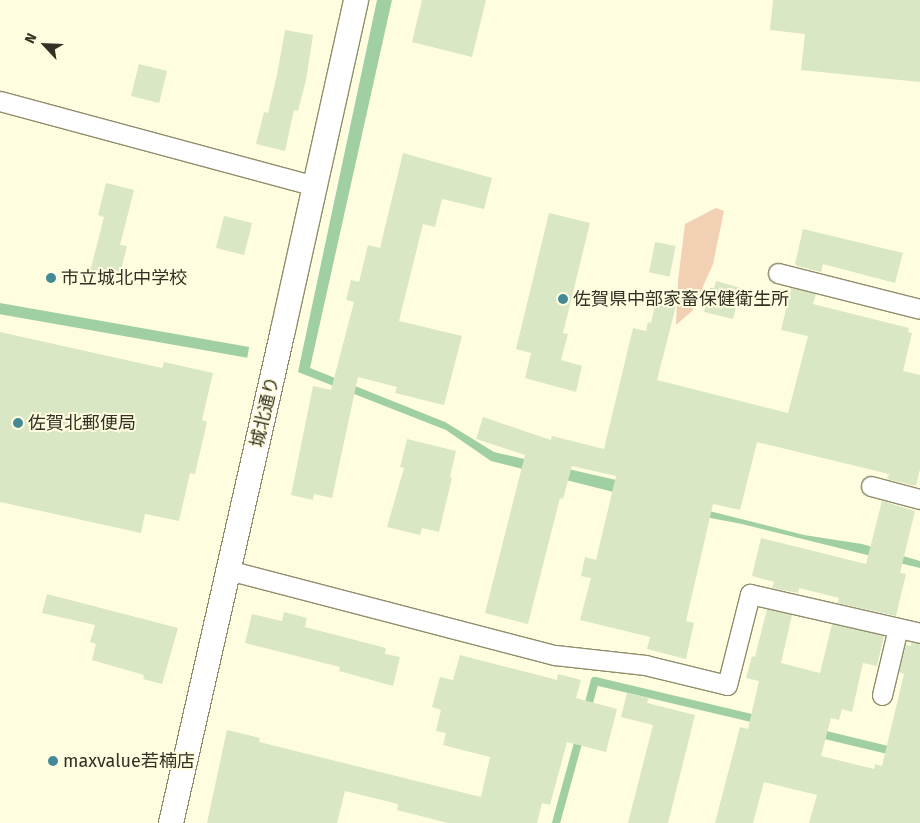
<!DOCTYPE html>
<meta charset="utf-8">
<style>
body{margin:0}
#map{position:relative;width:920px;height:823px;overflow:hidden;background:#fffde0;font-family:"Fira Sans","Noto Sans JP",sans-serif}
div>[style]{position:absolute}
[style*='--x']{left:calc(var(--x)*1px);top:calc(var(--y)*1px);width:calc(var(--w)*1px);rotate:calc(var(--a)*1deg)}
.green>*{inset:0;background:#f1d0b4}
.water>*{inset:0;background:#a1cfa4;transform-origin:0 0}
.stream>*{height:8px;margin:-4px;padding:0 4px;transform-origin:4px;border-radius:4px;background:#a1cfa4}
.building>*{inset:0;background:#d9e7c5;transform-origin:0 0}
.roads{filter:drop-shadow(1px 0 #908d6c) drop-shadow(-1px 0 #908d6c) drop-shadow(0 1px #908d6c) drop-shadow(0 -1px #908d6c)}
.minor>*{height:19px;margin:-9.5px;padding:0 9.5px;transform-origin:9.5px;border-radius:9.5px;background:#fff}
.tertiary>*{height:24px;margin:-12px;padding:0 12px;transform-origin:12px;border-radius:12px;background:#fff}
.dots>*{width:14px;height:14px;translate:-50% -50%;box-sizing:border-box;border:2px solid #fffde0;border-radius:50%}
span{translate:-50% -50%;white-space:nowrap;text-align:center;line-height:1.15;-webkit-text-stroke:4px #fffde0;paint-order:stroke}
.poi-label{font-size:18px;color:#323123}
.left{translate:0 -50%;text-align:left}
.street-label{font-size:18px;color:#323123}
.north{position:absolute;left:20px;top:20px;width:50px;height:50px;-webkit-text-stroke:4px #fffde0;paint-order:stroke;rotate:295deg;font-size:14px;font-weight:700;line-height:20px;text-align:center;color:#323123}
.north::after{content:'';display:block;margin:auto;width:18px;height:22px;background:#323123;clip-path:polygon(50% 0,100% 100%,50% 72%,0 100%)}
</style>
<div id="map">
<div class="green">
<div style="clip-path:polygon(716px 208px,724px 211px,713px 264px,692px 311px,676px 325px,678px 281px,685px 224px)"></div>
</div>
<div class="water">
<div style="clip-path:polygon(377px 0,392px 0,310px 368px,445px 422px,494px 452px,638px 485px,650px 496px,804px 535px,862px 544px,920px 561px,920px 568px,742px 524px,658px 508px,633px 497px,491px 461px,446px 430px,298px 372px)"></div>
<div style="left:0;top:303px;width:253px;height:11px;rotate:10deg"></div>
</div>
<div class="stream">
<div style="--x:587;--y:710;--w:30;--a:-75"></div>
<div style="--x:595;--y:681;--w:170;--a:13.3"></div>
<div style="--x:817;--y:733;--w:81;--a:13.5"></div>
<div style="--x:556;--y:823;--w:90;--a:-74.6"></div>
</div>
<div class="building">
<div style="clip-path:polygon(422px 0,486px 0,472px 57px,412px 42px)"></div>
<div style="clip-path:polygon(773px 0,920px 0,920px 82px,801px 70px,805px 34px,770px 30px)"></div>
<div style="clip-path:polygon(285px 30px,313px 35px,306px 80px,298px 111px,294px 110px,285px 151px,256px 144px,264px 112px,268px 113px,277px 75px)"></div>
<div style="left:139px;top:64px;width:29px;height:33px;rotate:14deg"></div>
<div style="clip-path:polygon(403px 153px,492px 178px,484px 209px,442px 199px,435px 227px,423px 224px,399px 321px,462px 336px,444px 405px,395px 393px,397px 387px,358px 377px,332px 498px,314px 494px,313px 500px,291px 495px,313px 386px,331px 390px,354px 302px,346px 300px,351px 280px,359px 282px,368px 245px,380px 248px)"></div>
<div style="clip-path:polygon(106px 183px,134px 190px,120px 245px,127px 246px,119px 278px,90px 272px,104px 217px,98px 215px)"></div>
<div style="clip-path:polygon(549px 213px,590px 223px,563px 333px,568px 334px,561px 360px,582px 366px,576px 392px,525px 378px,531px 353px,516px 349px)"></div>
<div style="left:224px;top:216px;width:29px;height:33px;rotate:14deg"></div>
<div style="clip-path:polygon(803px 229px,903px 253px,895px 283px,823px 264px,821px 272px,797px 266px,795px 264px)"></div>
<div style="left:655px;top:242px;width:21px;height:31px;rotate:11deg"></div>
<div style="clip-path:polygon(716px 281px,741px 288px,733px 319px,704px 312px,710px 288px,714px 288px)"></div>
<div style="clip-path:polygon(791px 288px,816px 294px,813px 304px,909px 328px,908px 332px,912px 333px,903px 371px,920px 375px,920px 469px,916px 486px,887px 479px,889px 474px,757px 442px,740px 510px,713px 504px,686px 621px,694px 623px,686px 659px,647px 649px,650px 637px,580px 620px,591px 578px,581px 576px,585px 557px,596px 560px,616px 476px,572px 466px,563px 499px,560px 498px,528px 624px,485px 613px,525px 455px,476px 439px,483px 417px,551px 440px,552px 436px,604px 449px,633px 328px,646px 331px,648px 322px,651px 323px,656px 301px,676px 306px,657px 380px,788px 413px,808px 336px,781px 330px)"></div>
<div style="clip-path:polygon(0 332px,162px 368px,164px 362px,213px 373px,202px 420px,207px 422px,195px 474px,190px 473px,179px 521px,145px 514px,141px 533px,0 502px)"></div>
<div style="clip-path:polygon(407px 439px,456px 451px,450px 477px,452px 478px,439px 532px,422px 528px,420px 535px,387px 527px,404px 468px,400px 467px)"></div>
<div style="clip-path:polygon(882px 501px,915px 511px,900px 573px,906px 574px,896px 616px,838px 603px,839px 598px,799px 588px,798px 593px,772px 588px,774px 582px,752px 576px,761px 538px,866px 564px)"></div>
<div style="clip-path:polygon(47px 594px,178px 628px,162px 684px,143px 679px,144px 675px,92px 660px,96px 644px,90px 642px,95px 625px,42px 613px)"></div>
<div style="clip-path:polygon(767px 609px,792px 615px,781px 663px,820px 673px,832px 624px,884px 636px,877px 666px,863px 663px,852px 712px,842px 709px,839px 720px,831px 718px,821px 756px,874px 769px,875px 764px,882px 766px,904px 674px,899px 672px,906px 645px,911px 646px,911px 643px,920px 644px,920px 823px,809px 823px,817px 795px,764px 782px,753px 823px,715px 823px,740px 727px,748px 729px,759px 681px,746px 678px,752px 656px,755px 657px)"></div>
<div style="clip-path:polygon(284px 612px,307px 618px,305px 627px,386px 648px,385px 654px,400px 657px,393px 686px,339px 671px,340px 667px,245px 643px,252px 614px,282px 621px)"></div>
<div style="clip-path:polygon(460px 655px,557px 680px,558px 674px,581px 680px,576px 698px,617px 709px,606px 752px,567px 742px,550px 805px,542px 803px,537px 823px,448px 823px,397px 810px,398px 804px,345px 791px,337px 823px,207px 823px,227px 730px,260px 738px,259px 742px,481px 797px,490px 757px,443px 745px,446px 733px,436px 731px,441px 710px,432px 707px,440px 677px,453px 680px)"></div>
<div style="clip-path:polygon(627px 693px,649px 698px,647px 703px,695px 715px,668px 823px,628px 823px,653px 725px,621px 717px)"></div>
</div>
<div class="roads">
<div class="minor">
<div style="--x:0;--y:101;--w:326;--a:15.1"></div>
<div style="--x:778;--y:273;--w:146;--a:14.2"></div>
<div style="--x:871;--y:486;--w:51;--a:14.9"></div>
<div style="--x:228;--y:570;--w:338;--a:14.6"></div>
<div style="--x:555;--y:655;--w:91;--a:6.3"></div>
<div style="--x:645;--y:665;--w:84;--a:13.7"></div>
<div style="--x:727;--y:685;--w:94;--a:-75.8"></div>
<div style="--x:750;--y:594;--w:174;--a:12.9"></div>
<div style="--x:882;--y:695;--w:69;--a:-76.6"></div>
</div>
<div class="tertiary">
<div style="--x:171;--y:823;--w:506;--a:-77.2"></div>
<div style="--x:283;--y:330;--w:338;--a:-77.5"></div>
</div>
</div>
<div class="dots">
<div style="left:51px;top:278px;background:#448a96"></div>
<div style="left:563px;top:299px;background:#448a96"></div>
<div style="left:18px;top:423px;background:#448a96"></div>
<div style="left:53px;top:761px;background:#448a96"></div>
</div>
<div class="poi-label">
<span class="left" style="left:61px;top:278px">市立城北中学校</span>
<span class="left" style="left:573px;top:299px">佐賀県中部家畜保健衛生所</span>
<span class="left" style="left:28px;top:423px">佐賀北郵便局</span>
<span class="left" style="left:63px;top:761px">maxvalue若楠店</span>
</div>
<div class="street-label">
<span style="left:265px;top:412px;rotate:-77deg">城北通り</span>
</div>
<div class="north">N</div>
</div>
